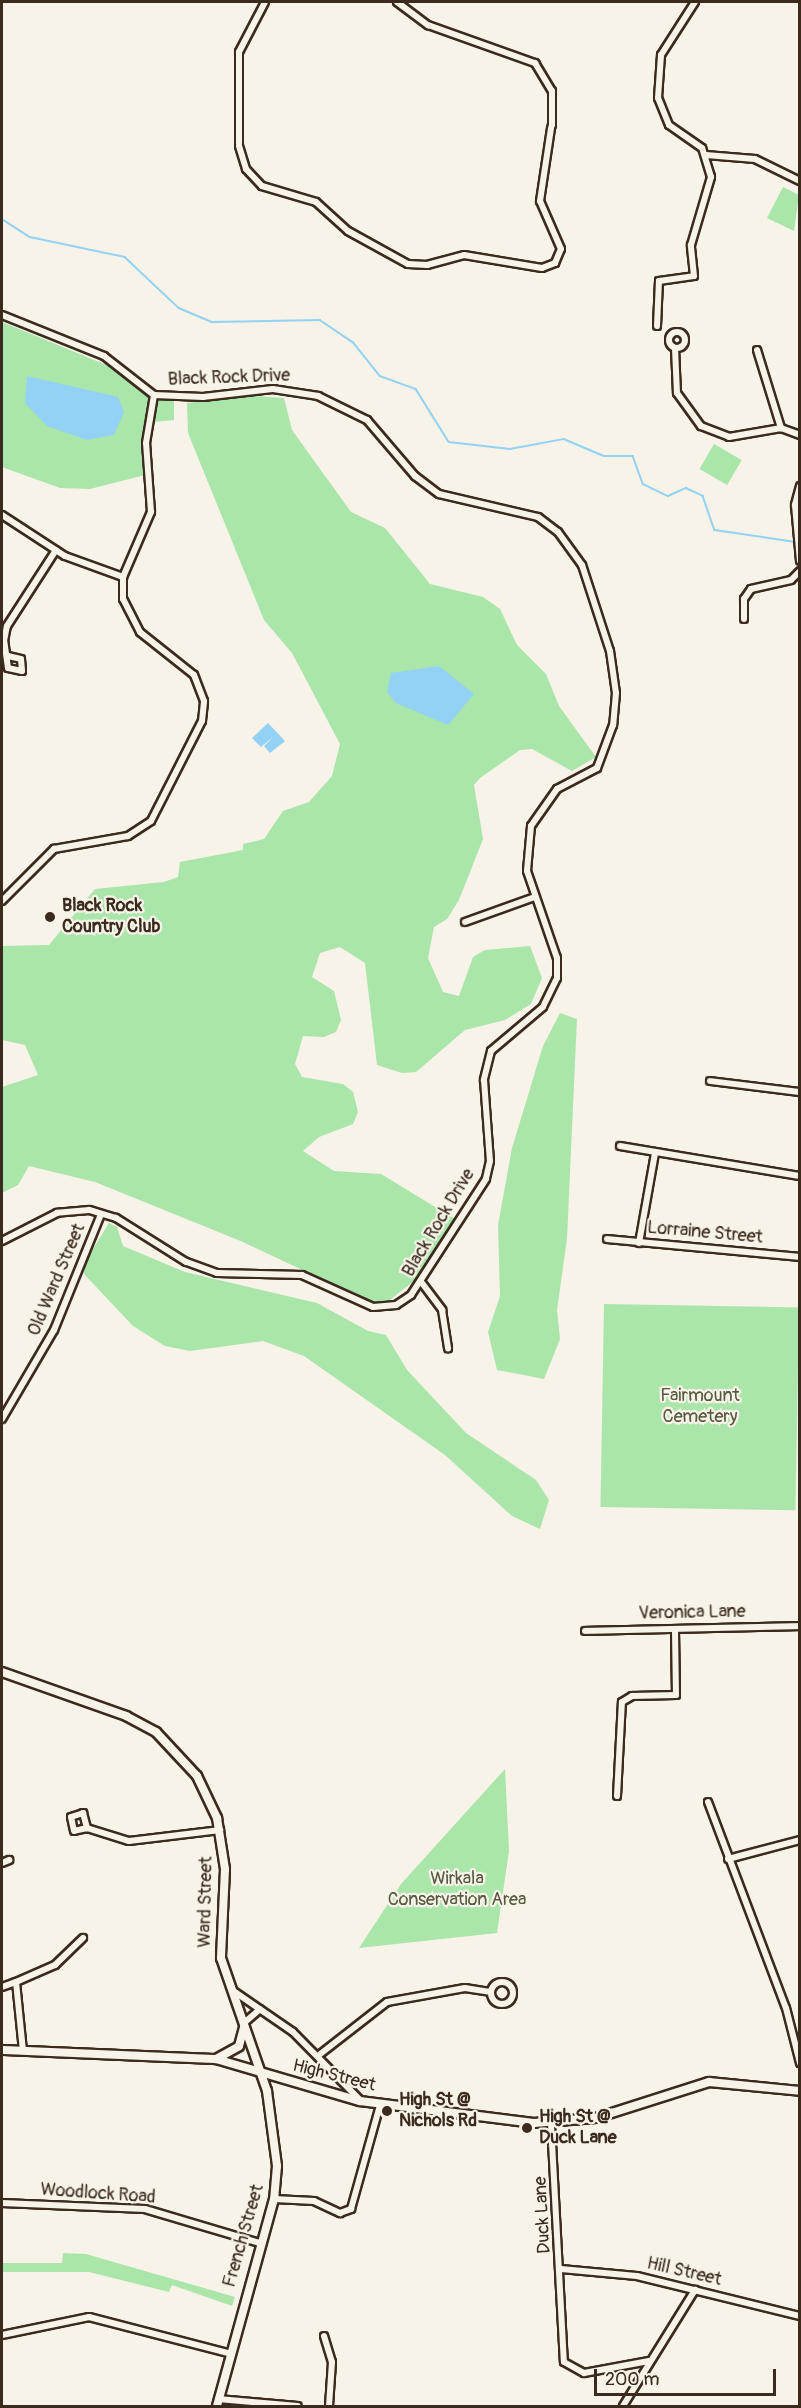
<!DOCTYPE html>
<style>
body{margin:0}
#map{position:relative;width:801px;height:2408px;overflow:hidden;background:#f7f3e8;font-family:Pangolin,sans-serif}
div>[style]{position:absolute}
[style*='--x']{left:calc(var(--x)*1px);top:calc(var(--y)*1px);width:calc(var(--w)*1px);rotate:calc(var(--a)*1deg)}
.green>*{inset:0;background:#aae5aa;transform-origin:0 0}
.water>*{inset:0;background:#93d2f4}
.stream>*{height:1.5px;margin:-0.75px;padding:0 0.75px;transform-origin:0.75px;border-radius:0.75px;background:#93d2f4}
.roads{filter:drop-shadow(2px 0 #3b2a1e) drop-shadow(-2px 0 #3b2a1e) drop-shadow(0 2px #3b2a1e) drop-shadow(0 -2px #3b2a1e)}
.street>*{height:6px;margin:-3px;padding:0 3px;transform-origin:3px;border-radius:3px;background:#f7f3e8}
.street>.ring{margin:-3px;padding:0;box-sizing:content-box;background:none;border:6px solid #f7f3e8;border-radius:50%}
.secondary>*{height:8px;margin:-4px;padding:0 4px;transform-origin:4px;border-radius:4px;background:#f7f3e8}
.dots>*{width:16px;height:16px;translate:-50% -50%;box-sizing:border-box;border:3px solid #f7f3e8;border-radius:50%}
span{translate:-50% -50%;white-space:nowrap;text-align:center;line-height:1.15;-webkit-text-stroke:4.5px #f7f3e8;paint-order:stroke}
.street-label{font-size:18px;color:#3b2a1e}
.poi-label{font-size:18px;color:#3b2a1e;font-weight:700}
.left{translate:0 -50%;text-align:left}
.park-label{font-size:18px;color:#575941}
.frame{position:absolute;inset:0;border:3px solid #3b2a1e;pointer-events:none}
.scale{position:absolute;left:594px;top:2369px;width:182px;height:27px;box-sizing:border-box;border:3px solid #3b2a1e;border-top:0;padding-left:8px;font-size:18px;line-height:21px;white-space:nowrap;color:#3b2a1e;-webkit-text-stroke:4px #f7f3e8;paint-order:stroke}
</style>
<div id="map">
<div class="green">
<div style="clip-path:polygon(783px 187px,799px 195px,794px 231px,767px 218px)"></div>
<div style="clip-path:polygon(2px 322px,121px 371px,149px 396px,174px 399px,174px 420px,144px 423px,145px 475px,90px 489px,60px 488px,2px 467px)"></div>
<div style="clip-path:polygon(253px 396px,284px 398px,292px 430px,351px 512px,385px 528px,430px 584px,483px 597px,500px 609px,517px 645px,546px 674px,559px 706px,596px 757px,572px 771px,532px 749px,520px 750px,480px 778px,474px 785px,483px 839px,459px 900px,447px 919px,434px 927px,428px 958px,443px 992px,459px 996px,473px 957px,485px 950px,530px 946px,542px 978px,531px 1004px,505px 1020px,465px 1030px,416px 1072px,402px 1073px,377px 1065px,365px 963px,340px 947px,320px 953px,312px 977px,334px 991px,341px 1020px,336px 1032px,324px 1037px,303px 1036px,295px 1064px,302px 1077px,343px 1084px,353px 1092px,358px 1112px,353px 1124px,319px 1137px,303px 1151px,334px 1171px,381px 1174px,455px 1219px,419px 1277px,386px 1303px,366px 1300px,243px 1242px,95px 1182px,29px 1166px,18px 1185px,2px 1193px,2px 1087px,38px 1075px,25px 1045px,2px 1040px,2px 946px,49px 945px,95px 889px,164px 882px,178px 877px,180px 862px,243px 850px,243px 844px,264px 839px,283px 811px,309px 802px,332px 776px,340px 744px,292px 653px,264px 620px,188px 433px,187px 403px)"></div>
<div style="left:714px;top:444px;width:32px;height:29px;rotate:30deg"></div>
<div style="clip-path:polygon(560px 1013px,577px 1019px,576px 1040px,567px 1239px,557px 1310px,560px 1339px,544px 1379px,497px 1370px,488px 1332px,500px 1296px,498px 1225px,512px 1148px,543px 1046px)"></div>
<div style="clip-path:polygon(109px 1223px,117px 1227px,123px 1246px,185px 1272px,317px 1303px,368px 1331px,386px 1335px,407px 1370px,466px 1433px,536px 1480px,549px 1500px,540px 1529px,512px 1516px,445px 1455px,304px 1356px,263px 1341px,190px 1351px,165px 1346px,133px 1326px,84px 1274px,85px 1262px)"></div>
<div style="left:604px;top:1304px;width:195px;height:203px;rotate:1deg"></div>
<div style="clip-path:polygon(505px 1769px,509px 1851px,497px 1933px,359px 1948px,401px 1884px)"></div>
<div style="clip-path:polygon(63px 2253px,86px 2254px,235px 2297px,232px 2306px,172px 2285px,169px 2292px,89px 2272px,2px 2272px,2px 2263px,62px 2263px)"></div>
</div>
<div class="water">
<div style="clip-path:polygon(27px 376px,118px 397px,124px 412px,114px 435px,87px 440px,47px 426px,25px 403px)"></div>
<div style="clip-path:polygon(439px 666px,474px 694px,448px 725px,396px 703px,387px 692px,391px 673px)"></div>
<div style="clip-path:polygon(268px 723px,285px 741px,270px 753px,264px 746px,273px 737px,261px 747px,252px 738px)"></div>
</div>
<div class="stream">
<div style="--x:2;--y:219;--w:33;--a:33"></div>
<div style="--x:30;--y:237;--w:97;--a:11.9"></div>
<div style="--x:125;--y:257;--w:74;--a:43.4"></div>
<div style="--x:179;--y:308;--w:36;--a:23"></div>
<div style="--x:212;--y:322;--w:108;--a:-1.1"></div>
<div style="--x:320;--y:320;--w:40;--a:34"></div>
<div style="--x:353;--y:342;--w:43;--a:51.5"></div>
<div style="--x:380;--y:376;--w:38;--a:20"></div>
<div style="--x:416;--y:389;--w:62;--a:58.1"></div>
<div style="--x:449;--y:442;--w:61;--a:6.5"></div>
<div style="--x:510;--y:449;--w:55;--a:-10.5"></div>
<div style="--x:564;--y:439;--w:43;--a:23"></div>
<div style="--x:604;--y:456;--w:29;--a:0"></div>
<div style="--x:633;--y:456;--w:30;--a:70"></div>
<div style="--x:643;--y:484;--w:28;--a:26"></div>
<div style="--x:668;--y:496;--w:20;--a:-24"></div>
<div style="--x:686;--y:488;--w:19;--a:25"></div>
<div style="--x:703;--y:496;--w:36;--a:71"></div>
<div style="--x:715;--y:530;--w:81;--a:8.5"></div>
</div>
<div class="roads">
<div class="street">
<div style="--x:397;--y:2;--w:39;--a:37"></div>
<div style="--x:428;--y:25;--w:114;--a:19.6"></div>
<div style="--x:535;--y:63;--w:33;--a:59"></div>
<div style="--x:552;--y:91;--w:34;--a:90"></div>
<div style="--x:239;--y:143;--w:91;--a:-90"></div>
<div style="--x:239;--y:52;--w:56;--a:-62.5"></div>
<div style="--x:239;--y:146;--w:24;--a:73"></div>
<div style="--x:246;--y:169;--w:23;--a:47"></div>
<div style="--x:262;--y:186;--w:56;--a:16.5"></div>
<div style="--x:316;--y:202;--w:43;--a:42.2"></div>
<div style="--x:348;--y:231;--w:68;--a:28.8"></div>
<div style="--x:408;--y:264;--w:19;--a:3"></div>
<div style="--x:427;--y:265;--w:38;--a:-15"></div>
<div style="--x:464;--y:255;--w:79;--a:9.5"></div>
<div style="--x:542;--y:268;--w:14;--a:-21"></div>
<div style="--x:555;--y:263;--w:15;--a:-67"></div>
<div style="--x:561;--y:249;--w:52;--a:-113.6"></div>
<div style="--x:540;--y:201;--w:74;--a:-81.4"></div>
<div style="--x:706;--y:155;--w:49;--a:4.7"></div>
<div style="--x:755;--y:159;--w:50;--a:26.1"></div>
<div style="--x:2;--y:315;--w:110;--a:21.9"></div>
<div style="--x:104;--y:356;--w:63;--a:38"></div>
<div style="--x:154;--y:395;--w:49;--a:2.3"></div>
<div style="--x:203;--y:397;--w:70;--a:-6.5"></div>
<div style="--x:273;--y:389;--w:46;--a:8.8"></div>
<div style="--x:318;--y:396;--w:55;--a:26.1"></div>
<div style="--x:367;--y:420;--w:74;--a:49.4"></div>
<div style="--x:415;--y:476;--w:30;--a:37"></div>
<div style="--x:439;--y:494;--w:102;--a:13.1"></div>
<div style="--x:538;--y:517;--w:25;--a:37"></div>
<div style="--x:558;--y:532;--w:41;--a:54"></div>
<div style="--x:582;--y:565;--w:90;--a:72"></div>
<div style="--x:610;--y:651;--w:42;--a:81.9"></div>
<div style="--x:616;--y:693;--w:32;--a:95"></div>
<div style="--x:613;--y:725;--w:46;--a:110.4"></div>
<div style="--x:597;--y:768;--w:45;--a:152.3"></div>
<div style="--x:557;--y:789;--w:45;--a:125.1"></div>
<div style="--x:531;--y:826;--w:45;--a:95.1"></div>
<div style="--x:527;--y:871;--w:92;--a:71"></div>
<div style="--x:557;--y:958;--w:20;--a:90"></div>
<div style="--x:557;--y:978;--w:32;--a:116"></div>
<div style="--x:543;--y:1007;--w:68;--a:139.8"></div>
<div style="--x:491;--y:1051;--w:30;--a:104"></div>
<div style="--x:484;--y:1080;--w:81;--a:85.8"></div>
<div style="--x:490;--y:1161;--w:18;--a:103"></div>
<div style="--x:486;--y:1179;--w:138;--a:122.9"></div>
<div style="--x:411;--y:1295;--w:18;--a:146"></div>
<div style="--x:396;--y:1305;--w:23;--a:175"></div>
<div style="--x:373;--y:1307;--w:78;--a:-155.7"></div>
<div style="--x:302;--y:1275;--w:85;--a:-178.7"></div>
<div style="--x:217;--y:1273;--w:33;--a:-160"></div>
<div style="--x:186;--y:1262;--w:83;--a:-147.8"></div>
<div style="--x:116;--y:1218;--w:28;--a:-163"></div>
<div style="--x:89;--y:1210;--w:32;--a:175"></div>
<div style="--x:57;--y:1213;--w:62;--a:153"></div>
<div style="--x:657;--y:326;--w:45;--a:-87.5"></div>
<div style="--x:659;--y:281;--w:35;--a:-8"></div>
<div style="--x:694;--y:276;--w:31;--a:-96"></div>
<div style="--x:691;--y:245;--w:71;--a:-73.6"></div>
<div style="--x:711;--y:177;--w:30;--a:-107"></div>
<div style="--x:702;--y:148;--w:40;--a:-145.1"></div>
<div style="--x:669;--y:125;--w:29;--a:-112"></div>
<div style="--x:658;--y:98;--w:43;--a:-86"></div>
<div style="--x:661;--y:55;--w:63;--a:-57.3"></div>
<div class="ring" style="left:669px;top:332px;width:10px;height:10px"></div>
<div style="--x:675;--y:348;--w:45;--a:87.5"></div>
<div style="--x:677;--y:393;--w:41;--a:54"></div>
<div style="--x:701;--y:426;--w:30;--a:21"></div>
<div style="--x:729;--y:437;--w:53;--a:-9.8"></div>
<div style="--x:781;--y:428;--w:20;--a:20"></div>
<div style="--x:757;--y:350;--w:82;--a:72.9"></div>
<div style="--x:800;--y:486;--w:20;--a:105"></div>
<div style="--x:795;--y:505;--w:56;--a:84.9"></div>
<div style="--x:2;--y:515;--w:75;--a:33.1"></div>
<div style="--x:65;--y:556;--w:62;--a:19.9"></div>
<div style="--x:744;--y:619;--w:20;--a:-90"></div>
<div style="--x:744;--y:599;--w:12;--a:-55"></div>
<div style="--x:751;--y:589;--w:41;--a:-12.7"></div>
<div style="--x:791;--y:580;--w:13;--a:-45"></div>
<div style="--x:8;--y:656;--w:13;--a:13"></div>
<div style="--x:21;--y:659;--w:12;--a:85"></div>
<div style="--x:22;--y:671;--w:14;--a:-168"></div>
<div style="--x:8;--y:668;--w:27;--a:-98"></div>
<div style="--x:4;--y:641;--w:15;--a:-79"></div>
<div style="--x:7;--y:626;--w:90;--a:-57.2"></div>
<div style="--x:2;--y:901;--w:74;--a:-45"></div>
<div style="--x:54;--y:849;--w:75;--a:-10"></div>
<div style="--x:128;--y:836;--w:27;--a:-33"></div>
<div style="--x:151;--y:821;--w:112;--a:-63"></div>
<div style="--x:202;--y:721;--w:20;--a:-84"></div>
<div style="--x:204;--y:701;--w:28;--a:-111"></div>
<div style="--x:194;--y:675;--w:69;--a:-141.5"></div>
<div style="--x:140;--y:632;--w:37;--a:-117"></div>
<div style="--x:123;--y:599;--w:22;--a:-90"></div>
<div style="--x:123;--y:577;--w:71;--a:-66.7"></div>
<div style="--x:151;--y:512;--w:69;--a:-94.1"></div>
<div style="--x:146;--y:443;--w:49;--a:-80.5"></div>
<div style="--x:465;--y:922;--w:74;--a:-19.7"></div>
<div style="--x:710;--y:1081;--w:91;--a:7"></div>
<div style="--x:620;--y:1146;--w:182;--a:9.5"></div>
<div style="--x:607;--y:1239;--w:194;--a:5.3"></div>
<div style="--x:639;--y:1243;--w:91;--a:-79.9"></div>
<div style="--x:422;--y:1283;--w:34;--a:53"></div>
<div style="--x:442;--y:1310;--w:39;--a:81"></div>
<div style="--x:2;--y:1419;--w:103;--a:-59.7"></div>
<div style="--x:54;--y:1330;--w:125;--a:-67.9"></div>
<div style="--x:585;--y:1631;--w:215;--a:-1.3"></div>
<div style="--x:617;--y:1796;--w:94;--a:-87"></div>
<div style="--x:622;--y:1702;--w:12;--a:-31"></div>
<div style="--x:632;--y:1696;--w:44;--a:-1.3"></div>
<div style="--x:676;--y:1695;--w:66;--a:-90.9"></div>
<div style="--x:708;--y:1802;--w:220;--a:69.3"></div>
<div style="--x:786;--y:2008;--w:57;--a:75.7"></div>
<div style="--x:87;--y:1828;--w:13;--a:167"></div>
<div style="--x:74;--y:1831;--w:14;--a:-102"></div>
<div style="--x:71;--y:1817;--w:13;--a:-18"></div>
<div style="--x:83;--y:1813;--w:16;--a:75"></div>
<div style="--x:87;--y:1828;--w:44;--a:17.2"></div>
<div style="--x:129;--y:1841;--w:92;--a:-6.9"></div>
<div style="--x:728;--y:1859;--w:74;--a:-14.8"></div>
<div style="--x:2;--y:1863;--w:8;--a:-23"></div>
<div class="ring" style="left:491px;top:1982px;width:16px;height:16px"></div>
<div style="--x:16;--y:1982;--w:43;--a:-23.6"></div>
<div style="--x:55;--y:1965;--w:39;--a:-44"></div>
<div style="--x:2;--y:1987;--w:15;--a:-20"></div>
<div style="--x:16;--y:1982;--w:69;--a:84.2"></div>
<div style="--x:232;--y:1990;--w:74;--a:34.5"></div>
<div style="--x:293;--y:2032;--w:95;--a:45.4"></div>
<div style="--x:244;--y:2023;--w:21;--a:-41"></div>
<div style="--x:319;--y:2055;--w:86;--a:-37.9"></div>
<div style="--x:387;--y:2002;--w:79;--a:-10.2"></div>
<div style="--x:465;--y:1988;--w:25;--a:9"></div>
<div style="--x:551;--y:2124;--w:238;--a:86.9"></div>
<div style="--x:564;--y:2362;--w:23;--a:29"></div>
<div style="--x:584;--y:2373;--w:66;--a:-10.5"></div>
<div style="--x:274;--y:2199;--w:40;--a:2.9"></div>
<div style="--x:314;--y:2201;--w:29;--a:25"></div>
<div style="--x:340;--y:2213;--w:12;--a:-20"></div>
<div style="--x:351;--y:2209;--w:108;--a:-74.4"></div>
<div style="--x:2;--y:2203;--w:143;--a:2.4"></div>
<div style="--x:145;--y:2209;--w:120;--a:16.5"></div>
<div style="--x:561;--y:2269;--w:76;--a:5.3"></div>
<div style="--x:637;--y:2276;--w:168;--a:13.8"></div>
<div style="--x:2;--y:2335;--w:89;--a:-11.7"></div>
<div style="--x:89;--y:2317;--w:144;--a:14.5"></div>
<div style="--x:324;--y:2336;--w:27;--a:73"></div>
<div style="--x:332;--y:2362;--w:44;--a:93.9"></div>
<div style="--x:218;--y:2399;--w:80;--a:5"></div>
<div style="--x:623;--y:2406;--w:137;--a:-58.2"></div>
</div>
<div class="secondary">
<div style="--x:2;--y:1672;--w:132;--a:19.5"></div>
<div style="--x:126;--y:1716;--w:34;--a:28"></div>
<div style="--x:156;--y:1732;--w:60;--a:47"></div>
<div style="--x:197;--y:1776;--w:47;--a:64.5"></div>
<div style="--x:217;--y:1818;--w:52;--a:81.1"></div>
<div style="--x:225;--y:1869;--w:89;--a:92.6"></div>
<div style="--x:221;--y:1958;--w:141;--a:70.9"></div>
<div style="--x:267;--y:2091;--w:76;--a:82.4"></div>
<div style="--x:277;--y:2166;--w:33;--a:95"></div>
<div style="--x:274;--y:2199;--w:215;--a:105.4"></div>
<div style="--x:2;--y:2050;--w:214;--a:2.4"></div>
<div style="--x:216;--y:2059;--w:150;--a:16.3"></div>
<div style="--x:360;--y:2101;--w:175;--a:7.2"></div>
<div style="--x:534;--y:2123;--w:62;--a:-4.6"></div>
<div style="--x:596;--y:2118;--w:119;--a:-17.7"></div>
<div style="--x:709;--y:2082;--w:91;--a:5.6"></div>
<div style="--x:216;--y:2059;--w:26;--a:-29"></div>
<div style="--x:239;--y:2046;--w:20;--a:-75"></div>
</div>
</div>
<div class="dots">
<div style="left:50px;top:917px;background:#3b2a1e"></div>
<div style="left:387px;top:2111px;background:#3b2a1e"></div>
<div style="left:527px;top:2128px;background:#3b2a1e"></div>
</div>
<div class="street-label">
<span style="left:229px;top:378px;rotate:-2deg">Black Rock Drive</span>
<span style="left:439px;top:1223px;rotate:-59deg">Black Rock Drive</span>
<span style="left:705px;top:1233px;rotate:5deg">Lorraine Street</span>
<span style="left:57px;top:1280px;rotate:-67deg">Old Ward Street</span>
<span style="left:692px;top:1613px;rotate:-1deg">Veronica Lane</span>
<span style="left:206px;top:1902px;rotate:-89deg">Ward Street</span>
<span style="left:334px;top:2076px;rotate:14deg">High Street</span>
<span style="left:98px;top:2194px;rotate:4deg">Woodlock Road</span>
<span style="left:543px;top:2215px;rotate:-93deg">Duck Lane</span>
<span style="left:244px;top:2236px;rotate:-74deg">French Street</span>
<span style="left:684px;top:2272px;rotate:13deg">Hill Street</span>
</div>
<div class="poi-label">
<span class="left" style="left:62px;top:917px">Black Rock<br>Country Club</span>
<span class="left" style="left:399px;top:2111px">High St @<br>Nichols Rd</span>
<span class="left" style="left:539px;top:2128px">High St @<br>Duck Lane</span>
</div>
<div class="park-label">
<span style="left:700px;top:1407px">Fairmount<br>Cemetery</span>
<span style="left:457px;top:1890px">Wirkala<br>Conservation Area</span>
</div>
<div class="frame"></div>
<div class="scale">200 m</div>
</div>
